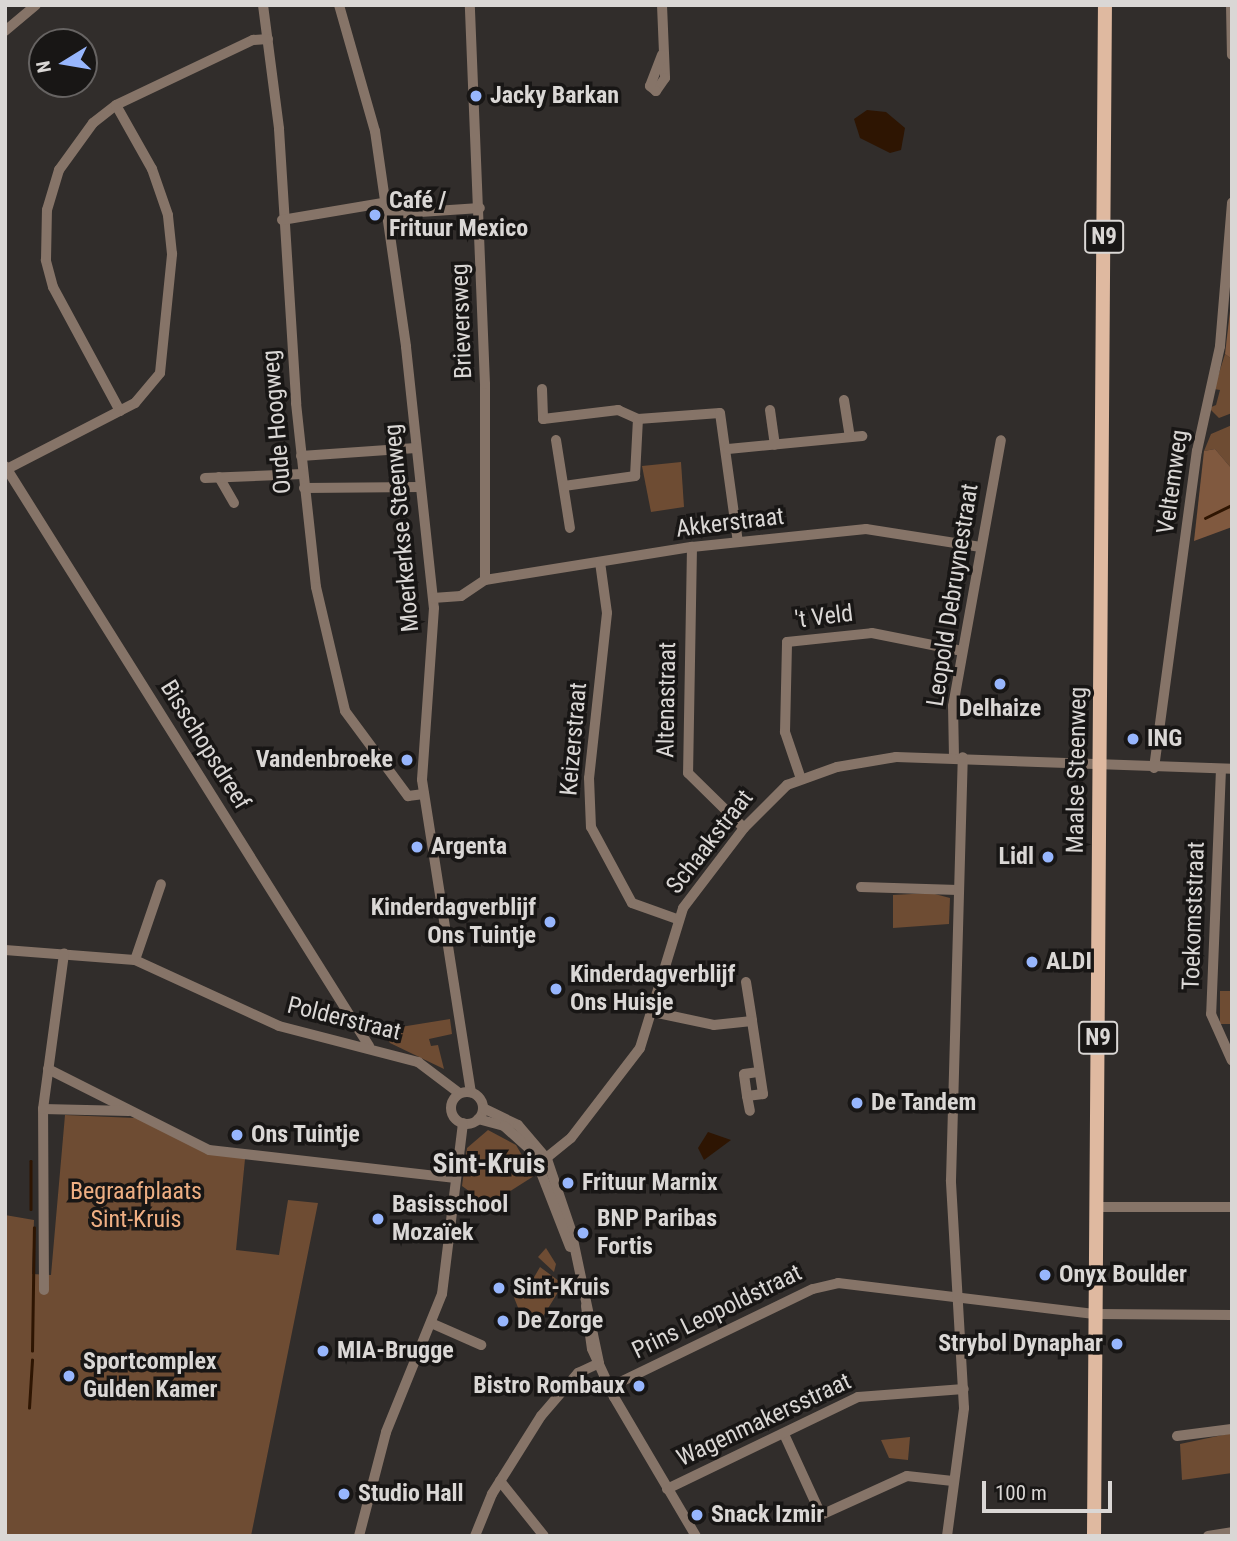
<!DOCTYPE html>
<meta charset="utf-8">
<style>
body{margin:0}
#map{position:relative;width:1237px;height:1541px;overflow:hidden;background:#312d2b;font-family:"Roboto Condensed",sans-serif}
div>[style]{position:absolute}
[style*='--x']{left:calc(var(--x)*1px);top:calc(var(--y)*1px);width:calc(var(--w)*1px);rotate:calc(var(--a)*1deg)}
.green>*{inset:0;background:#6e4c33;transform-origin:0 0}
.forest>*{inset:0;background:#80593f}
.water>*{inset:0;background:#2e1502}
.stream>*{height:2.5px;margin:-1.25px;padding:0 1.25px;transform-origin:1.25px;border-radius:1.25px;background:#2e1502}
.minor>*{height:10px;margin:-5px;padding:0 5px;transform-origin:5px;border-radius:5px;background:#867468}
.minor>.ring{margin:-5px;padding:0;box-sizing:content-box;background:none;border:10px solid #867468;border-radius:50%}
.major>*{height:14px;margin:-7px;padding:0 7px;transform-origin:7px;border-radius:7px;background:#dfb9a0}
.dots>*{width:19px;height:19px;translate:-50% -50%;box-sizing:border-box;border:4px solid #181615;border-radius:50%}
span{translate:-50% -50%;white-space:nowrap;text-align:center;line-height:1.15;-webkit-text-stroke:7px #181615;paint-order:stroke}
.shield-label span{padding:2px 5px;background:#181615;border:2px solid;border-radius:5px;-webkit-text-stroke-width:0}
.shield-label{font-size:23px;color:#dad7d5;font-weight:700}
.poi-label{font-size:24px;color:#dad7d5;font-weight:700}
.left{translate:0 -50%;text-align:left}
.right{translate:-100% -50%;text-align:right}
.street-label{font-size:24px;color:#dad7d5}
.park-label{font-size:24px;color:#efaf83}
.quarter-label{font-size:28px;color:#dad7d5;font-weight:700}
.frame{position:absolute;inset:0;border:7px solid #dad7d5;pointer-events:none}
.north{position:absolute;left:28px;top:28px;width:70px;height:70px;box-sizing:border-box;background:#181615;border:2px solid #666362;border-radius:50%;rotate:259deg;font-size:19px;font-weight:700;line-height:28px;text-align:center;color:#dad7d5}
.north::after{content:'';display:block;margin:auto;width:24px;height:32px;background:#97b6fd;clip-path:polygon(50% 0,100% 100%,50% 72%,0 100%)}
.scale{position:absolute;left:982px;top:1481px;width:130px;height:32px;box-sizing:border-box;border:4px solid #dad7d5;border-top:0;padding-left:9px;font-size:21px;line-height:24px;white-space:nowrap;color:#dad7d5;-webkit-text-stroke:5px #181615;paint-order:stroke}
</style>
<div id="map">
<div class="green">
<div style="clip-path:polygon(1225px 354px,1232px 359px,1232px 413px,1219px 418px,1209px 408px,1216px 405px,1220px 390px,1214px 389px)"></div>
<div style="clip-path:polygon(1232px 425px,1232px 469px,1215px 449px,1204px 451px,1211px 434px)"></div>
<div style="clip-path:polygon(681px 462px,684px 507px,651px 512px,642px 466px)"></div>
<div style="clip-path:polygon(931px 893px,950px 898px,949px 924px,893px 928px,893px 895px)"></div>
<div style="left:1220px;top:991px;width:12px;height:33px"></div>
<div style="clip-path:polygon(450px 1019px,452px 1034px,429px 1039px,431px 1046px,438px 1045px,444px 1069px,390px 1043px,382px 1030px)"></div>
<div style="clip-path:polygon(65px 1115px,135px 1118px,245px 1159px,236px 1250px,279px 1255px,288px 1200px,318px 1203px,251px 1536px,5px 1536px,5px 1215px,34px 1220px,32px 1274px,51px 1275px)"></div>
<div style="clip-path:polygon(488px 1130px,516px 1145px,534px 1176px,496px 1200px,503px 1216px,462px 1186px,467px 1148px)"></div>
<div style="clip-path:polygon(546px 1248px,556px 1264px,554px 1272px,538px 1257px)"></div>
<div style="clip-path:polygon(540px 1267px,563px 1284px,539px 1323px,521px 1315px,513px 1295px,515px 1282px,533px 1279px)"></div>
<div style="clip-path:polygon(1232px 1433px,1232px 1473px,1182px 1480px,1180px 1444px)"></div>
<div style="clip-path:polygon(910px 1437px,908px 1460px,889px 1458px,881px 1440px)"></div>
</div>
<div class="forest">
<div style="clip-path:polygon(1232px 294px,1232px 359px,1225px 354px)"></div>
<div style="clip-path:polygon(1215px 449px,1232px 469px,1232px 527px,1194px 541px,1204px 451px)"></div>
</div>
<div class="water">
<div style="clip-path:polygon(867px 110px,886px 112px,905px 128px,901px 150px,890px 153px,860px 138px,854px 119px)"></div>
<div style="clip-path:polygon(708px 1132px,731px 1140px,704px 1160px,698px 1148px)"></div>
</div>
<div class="stream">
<div style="--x:1205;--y:518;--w:30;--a:-26"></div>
<div style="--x:31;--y:1161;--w:48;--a:90"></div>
<div style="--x:32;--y:1351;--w:123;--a:-89.1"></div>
<div style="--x:29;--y:1408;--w:48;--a:-86.4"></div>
</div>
<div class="minor">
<div style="--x:263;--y:5;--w:125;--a:82.6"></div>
<div style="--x:279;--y:129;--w:275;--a:86.4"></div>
<div style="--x:296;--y:403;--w:185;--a:83.8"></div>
<div style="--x:316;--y:587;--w:127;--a:76.8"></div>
<div style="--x:345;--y:711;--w:106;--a:53.5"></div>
<div style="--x:408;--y:796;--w:16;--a:-7"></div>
<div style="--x:339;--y:5;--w:131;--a:74.1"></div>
<div style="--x:375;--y:131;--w:218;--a:81.8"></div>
<div style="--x:406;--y:347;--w:262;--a:83.9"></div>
<div style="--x:434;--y:608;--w:172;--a:94"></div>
<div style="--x:422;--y:780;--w:316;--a:81.1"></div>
<div style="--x:662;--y:5;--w:73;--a:87.6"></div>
<div style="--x:665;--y:78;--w:16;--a:125"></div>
<div style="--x:656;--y:91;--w:8;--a:-140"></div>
<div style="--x:650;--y:86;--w:33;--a:-69"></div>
<div style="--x:1231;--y:5;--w:50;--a:88.9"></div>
<div style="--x:5;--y:31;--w:40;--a:-40"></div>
<div style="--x:390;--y:214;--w:90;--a:-3.8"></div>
<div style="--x:282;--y:220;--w:108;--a:-9.6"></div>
<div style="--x:542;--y:389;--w:30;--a:88"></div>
<div style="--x:543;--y:419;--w:76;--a:-6.8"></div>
<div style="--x:618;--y:410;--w:22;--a:24"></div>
<div style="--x:638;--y:419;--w:82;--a:-4.2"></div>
<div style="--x:720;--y:413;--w:130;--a:82.1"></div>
<div style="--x:844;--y:400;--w:37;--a:81"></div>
<div style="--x:770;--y:410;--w:35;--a:82"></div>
<div style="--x:120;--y:411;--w:141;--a:-118.4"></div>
<div style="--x:53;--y:287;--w:28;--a:-105"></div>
<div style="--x:46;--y:260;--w:50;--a:-88.9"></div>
<div style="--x:47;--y:210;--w:42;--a:-73.3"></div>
<div style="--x:59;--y:170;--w:58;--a:-54.1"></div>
<div style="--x:93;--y:123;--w:29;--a:-38"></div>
<div style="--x:116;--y:105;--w:152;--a:-25.4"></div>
<div style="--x:253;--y:40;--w:15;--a:-4"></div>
<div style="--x:556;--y:440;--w:89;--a:81"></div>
<div style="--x:728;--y:449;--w:135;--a:-5.5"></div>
<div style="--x:301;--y:456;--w:115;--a:-4"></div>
<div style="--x:5;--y:466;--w:685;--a:57.89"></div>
<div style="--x:7;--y:469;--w:144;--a:-27.3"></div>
<div style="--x:135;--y:403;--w:39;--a:-50"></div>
<div style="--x:160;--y:373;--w:120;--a:-84.2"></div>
<div style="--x:172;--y:254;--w:39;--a:-96"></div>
<div style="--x:168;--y:215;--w:49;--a:-109.2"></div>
<div style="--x:152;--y:169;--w:73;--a:-119.4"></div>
<div style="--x:219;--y:477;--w:30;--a:60"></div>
<div style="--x:205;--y:478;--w:98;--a:-2.3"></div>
<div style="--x:564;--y:486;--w:72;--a:-8"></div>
<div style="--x:635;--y:476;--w:57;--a:-87"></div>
<div style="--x:304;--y:488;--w:116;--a:-0.5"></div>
<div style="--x:692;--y:547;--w:226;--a:91"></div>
<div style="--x:688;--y:773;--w:78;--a:44.5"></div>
<div style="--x:600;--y:562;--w:51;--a:82.2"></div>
<div style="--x:607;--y:613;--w:166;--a:96.2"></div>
<div style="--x:589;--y:778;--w:49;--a:87.7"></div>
<div style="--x:591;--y:827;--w:86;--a:61.7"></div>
<div style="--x:632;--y:903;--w:48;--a:19.6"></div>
<div style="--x:485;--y:580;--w:210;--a:-9.1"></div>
<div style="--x:692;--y:547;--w:175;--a:-5.9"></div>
<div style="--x:866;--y:529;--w:116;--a:8.9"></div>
<div style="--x:433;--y:598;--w:28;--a:-4"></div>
<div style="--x:461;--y:596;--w:29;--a:-34"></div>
<div style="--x:485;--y:580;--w:196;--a:-90"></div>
<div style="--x:485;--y:384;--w:379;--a:-92.3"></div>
<div style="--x:954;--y:757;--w:51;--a:-91.1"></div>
<div style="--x:953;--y:706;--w:270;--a:-79.8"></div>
<div style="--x:1154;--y:768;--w:320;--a:-82.3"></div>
<div style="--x:1197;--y:451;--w:107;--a:-77.6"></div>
<div style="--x:1220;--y:346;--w:144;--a:-85.2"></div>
<div style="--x:1221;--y:769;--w:245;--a:92.3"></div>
<div style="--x:1211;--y:1014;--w:51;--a:65.9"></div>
<div style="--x:801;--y:779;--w:50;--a:-108.8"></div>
<div style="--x:785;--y:732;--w:90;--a:-88.7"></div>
<div style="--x:787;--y:642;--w:85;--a:-6"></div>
<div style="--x:872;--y:633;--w:92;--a:11.3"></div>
<div style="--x:861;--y:887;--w:97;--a:1.8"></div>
<div style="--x:5;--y:950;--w:130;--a:4.4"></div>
<div style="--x:135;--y:960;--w:158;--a:24.6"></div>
<div style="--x:279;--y:1026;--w:144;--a:14.5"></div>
<div style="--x:418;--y:1062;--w:51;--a:37.1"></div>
<div style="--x:135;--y:960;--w:80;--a:-71.1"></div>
<div style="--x:746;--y:982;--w:39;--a:81"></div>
<div style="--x:653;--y:1012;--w:62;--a:12"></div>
<div style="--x:714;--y:1025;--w:38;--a:-6"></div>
<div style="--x:752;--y:1021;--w:74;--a:81.4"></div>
<div style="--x:763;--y:1094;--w:16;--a:173"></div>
<div style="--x:747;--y:1096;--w:22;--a:-98"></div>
<div style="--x:744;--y:1074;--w:15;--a:-8"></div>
<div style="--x:48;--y:1069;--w:180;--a:26.7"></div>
<div style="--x:209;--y:1150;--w:246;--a:6.5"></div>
<div class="ring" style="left:451px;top:1092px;width:22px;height:22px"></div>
<div style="--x:747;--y:1096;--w:15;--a:79"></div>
<div style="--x:483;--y:1108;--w:39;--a:26"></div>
<div style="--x:518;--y:1125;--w:45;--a:49.5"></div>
<div style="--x:547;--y:1159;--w:75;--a:71.3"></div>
<div style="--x:571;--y:1230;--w:136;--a:78.1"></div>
<div style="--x:43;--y:1109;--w:86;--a:1.3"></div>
<div style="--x:478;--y:1119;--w:27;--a:15"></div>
<div style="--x:504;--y:1126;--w:39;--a:42"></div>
<div style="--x:533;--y:1152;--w:102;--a:68.7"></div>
<div style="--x:540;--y:1163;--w:40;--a:-39"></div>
<div style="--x:571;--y:1138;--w:113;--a:-52.5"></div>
<div style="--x:640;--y:1048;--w:146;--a:-72.9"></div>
<div style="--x:683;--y:908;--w:101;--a:-52.7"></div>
<div style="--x:744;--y:828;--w:61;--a:-45"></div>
<div style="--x:787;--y:785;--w:53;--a:-19.8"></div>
<div style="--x:837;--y:767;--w:60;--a:-9.6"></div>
<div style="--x:896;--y:757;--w:336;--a:2"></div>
<div style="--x:1096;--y:1207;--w:136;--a:0"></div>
<div style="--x:44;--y:1290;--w:181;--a:-90.3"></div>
<div style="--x:43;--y:1109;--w:157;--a:-82.3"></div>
<div style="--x:586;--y:1306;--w:43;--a:82.1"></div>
<div style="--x:592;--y:1349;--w:53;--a:65.4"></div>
<div style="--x:614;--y:1397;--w:161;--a:59.5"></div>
<div style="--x:431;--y:1323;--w:55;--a:23.7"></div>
<div style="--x:610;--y:1387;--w:225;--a:-25.8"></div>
<div style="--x:813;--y:1289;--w:26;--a:-13"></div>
<div style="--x:838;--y:1283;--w:260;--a:6.9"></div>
<div style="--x:1096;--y:1314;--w:136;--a:0.4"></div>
<div style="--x:784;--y:1434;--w:89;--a:65.4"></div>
<div style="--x:821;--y:1515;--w:94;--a:-24.4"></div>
<div style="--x:907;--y:1476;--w:46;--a:6.2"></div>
<div style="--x:1177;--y:1436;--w:55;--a:-7.3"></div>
<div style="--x:500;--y:1481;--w:70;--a:51.3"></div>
<div style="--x:667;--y:1489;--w:212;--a:-25.7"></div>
<div style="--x:858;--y:1397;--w:106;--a:-4.3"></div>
<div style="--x:359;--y:1536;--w:107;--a:-75.4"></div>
<div style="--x:386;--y:1432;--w:149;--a:-67.9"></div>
<div style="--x:442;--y:1294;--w:172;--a:-83"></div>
<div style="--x:475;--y:1536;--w:45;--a:-68"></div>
<div style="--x:492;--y:1494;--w:92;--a:-57.9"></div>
<div style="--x:541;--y:1416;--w:57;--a:-49.3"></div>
<div style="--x:578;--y:1373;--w:23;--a:-25"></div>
<div style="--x:947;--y:1536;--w:129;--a:-82.4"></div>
<div style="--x:964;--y:1408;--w:228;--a:-93.3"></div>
<div style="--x:951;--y:1180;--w:423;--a:-88.4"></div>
<div style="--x:1208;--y:1536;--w:24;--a:-9"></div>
</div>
<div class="major">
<div style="--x:1094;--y:1536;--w:1531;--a:-89.59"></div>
</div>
<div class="dots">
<div style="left:476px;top:96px;background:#97b6fd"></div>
<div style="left:375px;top:215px;background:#97b6fd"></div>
<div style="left:1000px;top:684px;background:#97b6fd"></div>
<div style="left:1133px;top:739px;background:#97b6fd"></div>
<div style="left:407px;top:760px;background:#97b6fd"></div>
<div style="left:417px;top:847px;background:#97b6fd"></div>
<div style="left:1048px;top:857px;background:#97b6fd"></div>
<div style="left:550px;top:922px;background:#97b6fd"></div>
<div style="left:1032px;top:962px;background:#97b6fd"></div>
<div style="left:556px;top:989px;background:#97b6fd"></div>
<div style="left:857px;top:1103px;background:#97b6fd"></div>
<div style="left:237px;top:1135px;background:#97b6fd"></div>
<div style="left:568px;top:1183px;background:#97b6fd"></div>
<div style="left:378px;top:1219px;background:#97b6fd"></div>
<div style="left:583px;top:1233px;background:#97b6fd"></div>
<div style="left:1045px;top:1275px;background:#97b6fd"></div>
<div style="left:499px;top:1288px;background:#97b6fd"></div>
<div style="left:503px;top:1321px;background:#97b6fd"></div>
<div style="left:1117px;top:1344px;background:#97b6fd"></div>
<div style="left:323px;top:1351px;background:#97b6fd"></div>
<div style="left:69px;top:1376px;background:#97b6fd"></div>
<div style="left:639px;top:1386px;background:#97b6fd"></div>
<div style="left:344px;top:1494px;background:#97b6fd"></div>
<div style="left:697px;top:1515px;background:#97b6fd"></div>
</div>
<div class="shield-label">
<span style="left:1104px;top:237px">N9</span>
<span style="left:1098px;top:1038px">N9</span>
</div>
<div class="poi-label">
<span class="left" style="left:490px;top:96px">Jacky Barkan</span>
<span class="left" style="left:389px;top:215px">Café /<br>Frituur Mexico</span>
<span style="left:1000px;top:709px">Delhaize</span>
<span class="left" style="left:1147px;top:739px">ING</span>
<span class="right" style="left:393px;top:760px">Vandenbroeke</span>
<span class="left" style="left:431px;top:847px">Argenta</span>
<span class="right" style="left:1034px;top:857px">Lidl</span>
<span class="right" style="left:536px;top:922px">Kinderdagverblijf<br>Ons Tuintje</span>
<span class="left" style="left:1046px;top:962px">ALDI</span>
<span class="left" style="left:570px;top:989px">Kinderdagverblijf<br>Ons Huisje</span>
<span class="left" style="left:871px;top:1103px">De Tandem</span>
<span class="left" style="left:251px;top:1135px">Ons Tuintje</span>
<span class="left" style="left:582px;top:1183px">Frituur Marnix</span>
<span class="left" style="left:392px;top:1219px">Basisschool<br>Mozaïek</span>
<span class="left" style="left:597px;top:1233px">BNP Paribas<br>Fortis</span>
<span class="left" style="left:1059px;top:1275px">Onyx Boulder</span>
<span class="left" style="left:513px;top:1288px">Sint-Kruis</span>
<span class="left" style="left:517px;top:1321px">De Zorge</span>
<span class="right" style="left:1103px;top:1344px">Strybol Dynaphar</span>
<span class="left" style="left:337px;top:1351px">MIA-Brugge</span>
<span class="left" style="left:83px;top:1376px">Sportcomplex<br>Gulden Kamer</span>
<span class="right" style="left:625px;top:1386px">Bistro Rombaux</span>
<span class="left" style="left:358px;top:1494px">Studio Hall</span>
<span class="left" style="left:711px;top:1515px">Snack Izmir</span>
</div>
<div class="street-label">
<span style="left:462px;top:321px;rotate:-92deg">Brieversweg</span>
<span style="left:277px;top:422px;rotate:-95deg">Oude Hoogweg</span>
<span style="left:1173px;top:482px;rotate:-82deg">Veltemweg</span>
<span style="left:730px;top:523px;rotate:-7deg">Akkerstraat</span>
<span style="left:402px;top:528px;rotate:-95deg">Moerkerkse Steenweg</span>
<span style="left:953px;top:595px;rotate:-81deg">Leopold Debruynestraat</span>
<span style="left:824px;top:617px;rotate:-7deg">'t Veld</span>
<span style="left:667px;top:700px;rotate:-89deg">Altenastraat</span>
<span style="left:574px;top:739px;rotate:-85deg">Keizerstraat</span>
<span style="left:205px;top:745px;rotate:58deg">Bisschopsdreef</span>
<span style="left:1077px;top:770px;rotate:-89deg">Maalse Steenweg</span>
<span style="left:710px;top:842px;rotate:-52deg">Schaakstraat</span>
<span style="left:1194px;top:916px;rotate:-88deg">Toekomststraat</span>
<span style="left:344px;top:1019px;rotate:14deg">Polderstraat</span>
<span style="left:717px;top:1312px;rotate:-26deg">Prins Leopoldstraat</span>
<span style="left:764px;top:1420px;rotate:-25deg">Wagenmakersstraat</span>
</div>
<div class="park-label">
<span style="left:136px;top:1206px">Begraafplaats<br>Sint-Kruis</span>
</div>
<div class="quarter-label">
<span style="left:489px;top:1164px">Sint-Kruis</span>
</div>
<div class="frame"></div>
<div class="north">N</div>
<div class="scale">100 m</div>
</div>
